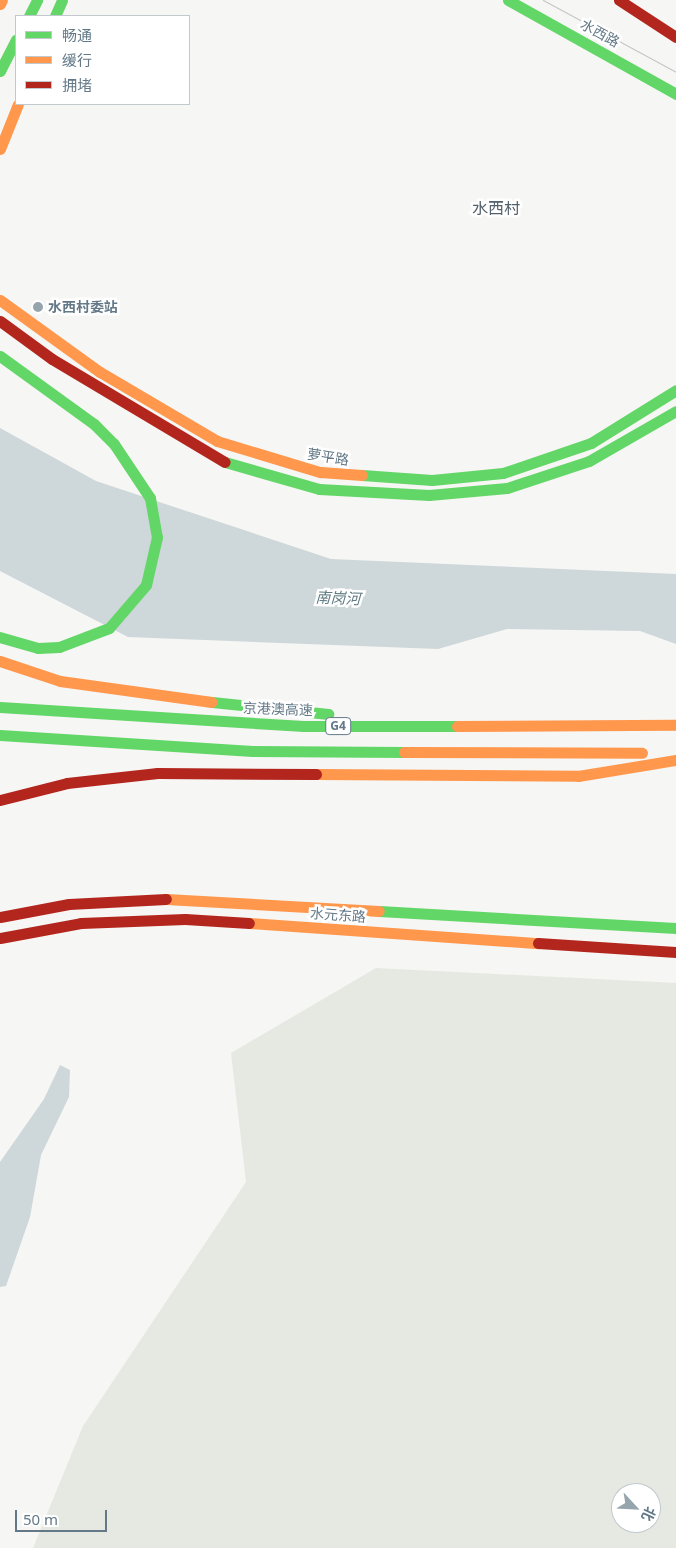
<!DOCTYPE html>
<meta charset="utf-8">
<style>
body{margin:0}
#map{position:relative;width:676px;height:1548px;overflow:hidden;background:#f6f6f4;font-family:"Noto Sans","Noto Sans SC",sans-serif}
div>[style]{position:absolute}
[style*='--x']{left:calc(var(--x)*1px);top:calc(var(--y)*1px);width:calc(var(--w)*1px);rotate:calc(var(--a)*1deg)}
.green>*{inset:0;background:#e6e9e2}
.water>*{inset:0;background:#ced7d9}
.fast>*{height:11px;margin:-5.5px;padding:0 5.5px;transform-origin:5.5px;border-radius:5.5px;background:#63d668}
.slow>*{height:11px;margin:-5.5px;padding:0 5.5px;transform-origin:5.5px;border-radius:5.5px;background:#ff974d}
.jam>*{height:11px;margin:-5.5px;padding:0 5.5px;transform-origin:5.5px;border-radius:5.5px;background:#b3261e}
.tram>*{height:1px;margin:-0.5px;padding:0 0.5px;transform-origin:0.5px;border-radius:0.5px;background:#c3c5c6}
.dots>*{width:14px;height:14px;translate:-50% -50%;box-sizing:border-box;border:2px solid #fff;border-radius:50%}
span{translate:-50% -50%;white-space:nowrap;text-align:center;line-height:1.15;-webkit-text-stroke:5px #fff;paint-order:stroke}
.shield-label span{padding:1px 4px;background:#fff;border:1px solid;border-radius:4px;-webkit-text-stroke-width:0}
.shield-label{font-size:12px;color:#637987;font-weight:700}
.street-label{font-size:14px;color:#637987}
.poi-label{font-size:14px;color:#637987;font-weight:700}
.left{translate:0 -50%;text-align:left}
.water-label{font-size:15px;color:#5f7b83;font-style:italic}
.quarter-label{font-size:16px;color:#52616b}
.legend{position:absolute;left:15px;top:15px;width:175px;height:90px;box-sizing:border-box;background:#fff;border:1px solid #c1c9cf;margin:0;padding:6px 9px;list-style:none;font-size:15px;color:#637987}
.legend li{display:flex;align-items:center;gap:10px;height:25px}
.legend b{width:25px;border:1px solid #c1c9cf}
.north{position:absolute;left:611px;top:1483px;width:50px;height:50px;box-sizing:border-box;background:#fff;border:1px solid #c1c9cf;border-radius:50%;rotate:115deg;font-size:14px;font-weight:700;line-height:20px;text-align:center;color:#637987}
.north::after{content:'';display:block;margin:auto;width:18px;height:22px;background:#96a5ad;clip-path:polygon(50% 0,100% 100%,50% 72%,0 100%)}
.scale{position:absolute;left:15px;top:1510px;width:92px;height:22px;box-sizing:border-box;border:2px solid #637987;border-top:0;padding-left:6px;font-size:15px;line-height:18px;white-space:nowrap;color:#637987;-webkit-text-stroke:4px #fff;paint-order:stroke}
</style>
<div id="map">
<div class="green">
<div style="clip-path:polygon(evenodd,376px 968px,676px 983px,676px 1548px,33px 1548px,83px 1426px,246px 1182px,231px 1053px,376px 968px,621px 1493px,651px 1493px,651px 1523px,621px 1523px,621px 1493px)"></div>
</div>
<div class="water">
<div style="clip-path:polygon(0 428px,96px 481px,331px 559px,676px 574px,676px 644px,640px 631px,507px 629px,438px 649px,128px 637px,0 571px)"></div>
<div style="clip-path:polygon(60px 1065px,70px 1070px,69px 1097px,41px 1155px,30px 1217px,6px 1286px,0 1287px,0 1162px,44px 1099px)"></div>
</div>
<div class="fast">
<div style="--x:508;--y:0;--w:193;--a:29.2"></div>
<div style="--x:29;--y:16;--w:18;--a:-63"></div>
<div style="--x:55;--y:16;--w:17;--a:-66"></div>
<div style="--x:0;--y:71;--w:35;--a:-63"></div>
<div style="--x:0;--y:356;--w:116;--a:35.9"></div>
<div style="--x:94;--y:424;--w:28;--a:45"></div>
<div style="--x:114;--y:444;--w:65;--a:56.3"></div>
<div style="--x:150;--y:498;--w:40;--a:80"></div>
<div style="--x:157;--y:537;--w:49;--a:102.9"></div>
<div style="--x:146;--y:585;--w:57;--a:130.7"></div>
<div style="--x:109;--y:628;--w:53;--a:159.2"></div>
<div style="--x:59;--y:647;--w:21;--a:177"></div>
<div style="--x:38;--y:648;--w:40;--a:-164"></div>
<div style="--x:225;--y:462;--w:98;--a:16"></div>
<div style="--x:319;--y:489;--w:110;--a:3.1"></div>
<div style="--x:429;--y:495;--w:78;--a:-5.1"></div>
<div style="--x:507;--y:488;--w:86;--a:-18.2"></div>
<div style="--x:589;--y:461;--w:100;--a:-29.9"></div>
<div style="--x:362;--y:475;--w:70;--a:4.1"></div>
<div style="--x:432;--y:480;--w:71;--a:-5.6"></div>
<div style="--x:503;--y:473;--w:93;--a:-18.8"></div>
<div style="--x:591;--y:443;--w:100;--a:-31.9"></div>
<div style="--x:212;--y:702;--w:117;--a:5.9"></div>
<div style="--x:0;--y:707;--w:304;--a:3.6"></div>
<div style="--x:303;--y:726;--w:154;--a:0"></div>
<div style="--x:0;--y:735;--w:253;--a:3.6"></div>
<div style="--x:252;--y:751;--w:152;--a:0.4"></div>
<div style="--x:379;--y:911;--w:297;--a:3.3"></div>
</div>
<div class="slow">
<div style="--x:0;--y:4;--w:4;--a:-63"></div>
<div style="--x:0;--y:149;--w:48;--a:-68.2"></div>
<div style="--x:0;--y:300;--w:123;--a:35.8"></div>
<div style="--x:100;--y:372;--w:136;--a:30.5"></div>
<div style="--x:217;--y:441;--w:108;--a:16.8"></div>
<div style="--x:320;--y:472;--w:42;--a:4.1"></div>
<div style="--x:0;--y:661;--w:63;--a:18.4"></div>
<div style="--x:60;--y:681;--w:153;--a:7.9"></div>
<div style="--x:457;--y:726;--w:219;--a:-0.3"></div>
<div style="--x:404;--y:752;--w:238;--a:0.2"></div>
<div style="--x:316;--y:774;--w:262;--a:0.4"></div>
<div style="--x:578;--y:776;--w:99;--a:-9.3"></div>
<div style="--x:166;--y:899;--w:213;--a:3.2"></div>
<div style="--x:249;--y:923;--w:290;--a:4"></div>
</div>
<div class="jam">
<div style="--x:619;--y:0;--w:68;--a:33"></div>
<div style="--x:0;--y:321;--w:64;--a:36.2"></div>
<div style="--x:52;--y:359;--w:201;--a:30.8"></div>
<div style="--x:0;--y:800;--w:69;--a:-14.2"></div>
<div style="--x:67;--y:783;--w:91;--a:-6.3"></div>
<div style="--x:157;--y:773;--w:159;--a:0.4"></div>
<div style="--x:0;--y:917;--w:70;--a:-10.7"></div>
<div style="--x:69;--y:904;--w:97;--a:-3"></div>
<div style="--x:0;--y:938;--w:82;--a:-10.5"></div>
<div style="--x:81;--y:923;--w:104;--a:-2.2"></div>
<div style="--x:185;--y:919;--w:64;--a:3.6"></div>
<div style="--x:538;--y:943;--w:138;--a:3.7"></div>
</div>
<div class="tram">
<div style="--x:543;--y:0;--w:151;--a:28.4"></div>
</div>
<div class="dots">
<div style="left:38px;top:307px;background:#96a5ad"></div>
</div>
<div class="shield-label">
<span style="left:338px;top:726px">G4</span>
</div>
<div class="street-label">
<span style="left:600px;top:33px;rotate:29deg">水西路</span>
<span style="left:328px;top:457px;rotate:9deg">萝平路</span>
<span style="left:278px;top:709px;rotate:2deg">京港澳高速</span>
<span style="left:338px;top:915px;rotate:4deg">水元东路</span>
</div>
<div class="poi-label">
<span class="left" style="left:48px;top:307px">水西村委站</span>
</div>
<div class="water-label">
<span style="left:338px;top:598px;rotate:2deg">南岗河</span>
</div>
<div class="quarter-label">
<span style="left:496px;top:208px">水西村</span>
</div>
<ul class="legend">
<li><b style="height:6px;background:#63d668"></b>畅通</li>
<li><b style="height:6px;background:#ff974d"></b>缓行</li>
<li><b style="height:6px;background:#b3261e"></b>拥堵</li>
</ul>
<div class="north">北</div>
<div class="scale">50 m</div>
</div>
